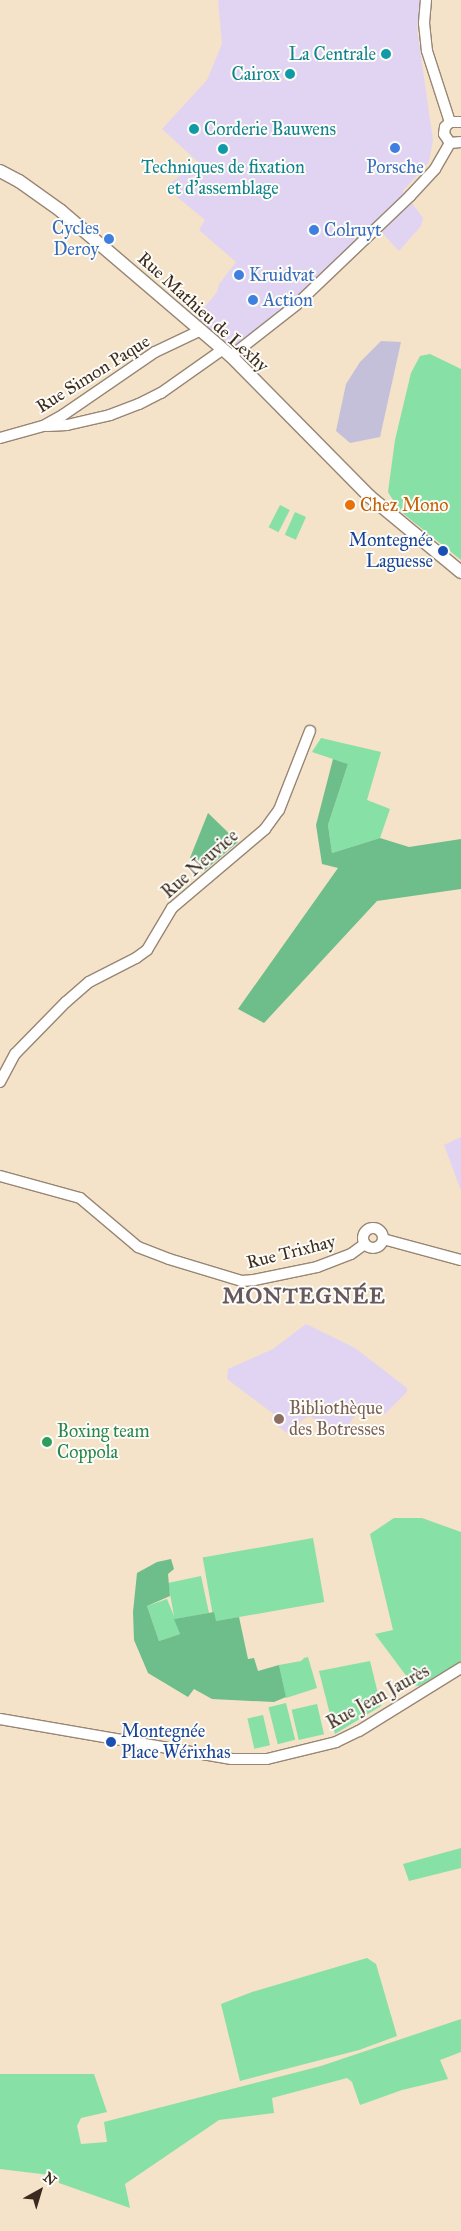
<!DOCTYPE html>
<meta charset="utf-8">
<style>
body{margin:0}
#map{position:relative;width:461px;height:2231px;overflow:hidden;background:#f4e2c9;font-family:"IM FELL Great Primer",serif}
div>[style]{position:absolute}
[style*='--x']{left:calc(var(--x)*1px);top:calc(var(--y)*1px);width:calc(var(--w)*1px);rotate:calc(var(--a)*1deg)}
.built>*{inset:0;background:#e1d4f3}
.industrial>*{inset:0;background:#c5c0da}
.green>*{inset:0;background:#87e0a5;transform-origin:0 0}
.forest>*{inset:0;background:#6dbe8a}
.roads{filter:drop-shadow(1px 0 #988674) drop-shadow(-1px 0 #988674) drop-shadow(0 1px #988674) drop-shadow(0 -1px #988674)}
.minor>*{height:10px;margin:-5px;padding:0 5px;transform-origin:5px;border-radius:5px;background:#fff}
.minor>.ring{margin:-5px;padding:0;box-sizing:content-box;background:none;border:10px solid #fff;border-radius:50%}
.major>*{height:12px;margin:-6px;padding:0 6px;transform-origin:6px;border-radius:6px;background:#fff}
.dots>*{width:14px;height:14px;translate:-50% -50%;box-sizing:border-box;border:2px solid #fdfcf7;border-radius:50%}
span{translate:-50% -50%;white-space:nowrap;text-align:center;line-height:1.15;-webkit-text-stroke:4px #fdfcf7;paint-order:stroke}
.culture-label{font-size:18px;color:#0d838f}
.right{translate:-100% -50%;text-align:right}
.left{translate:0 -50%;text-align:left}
.shop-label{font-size:18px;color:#366cbe}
.street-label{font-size:18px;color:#3b2a1e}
.food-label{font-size:18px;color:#c56008}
.transit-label{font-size:18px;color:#164399}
.education-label{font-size:18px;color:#785e54}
.leisure-label{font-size:18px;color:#27864d}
.district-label{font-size:22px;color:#65585f;font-weight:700;letter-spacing:1px}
.north{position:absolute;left:15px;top:2166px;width:50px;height:50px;-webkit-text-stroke:4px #fdfcf7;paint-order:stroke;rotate:39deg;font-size:14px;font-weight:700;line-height:20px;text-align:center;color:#3b2a1e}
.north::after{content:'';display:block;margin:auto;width:18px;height:22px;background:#3b2a1e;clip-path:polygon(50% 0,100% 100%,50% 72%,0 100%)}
</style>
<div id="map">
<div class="built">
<div style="clip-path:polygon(218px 0,421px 0,417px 29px,433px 140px,429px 162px,403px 191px,423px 218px,421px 226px,399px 251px,374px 224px,276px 316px,231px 349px,194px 320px,217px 292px,219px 284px,236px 262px,199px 230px,205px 220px,165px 187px,198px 162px,162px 129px,207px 80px,222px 44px)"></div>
<div style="clip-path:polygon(461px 1137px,461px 1191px,444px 1145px)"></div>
<div style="clip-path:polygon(306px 1324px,355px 1348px,407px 1388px,407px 1392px,385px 1414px,365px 1403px,339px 1437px,310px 1416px,302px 1420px,290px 1435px,271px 1421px,275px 1415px,227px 1379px,228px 1369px,273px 1349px)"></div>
</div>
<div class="industrial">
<div style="clip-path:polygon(381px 341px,401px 342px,380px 437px,350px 443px,336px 431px,346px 384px,360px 362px)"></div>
</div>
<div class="green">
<div style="clip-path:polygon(430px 354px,461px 369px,461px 560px,400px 511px,388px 492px,395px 440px,411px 373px,420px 356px)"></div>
<div style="left:280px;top:505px;width:11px;height:25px;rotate:27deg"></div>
<div style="left:295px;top:512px;width:12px;height:25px;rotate:24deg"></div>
<div style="clip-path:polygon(321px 738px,381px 752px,367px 800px,390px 809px,380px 838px,332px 853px,328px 825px,348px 764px,312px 752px)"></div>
<div style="clip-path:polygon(394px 1518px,422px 1518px,461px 1532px,461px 1662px,419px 1686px,413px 1685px,375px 1634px,393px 1630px,370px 1534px)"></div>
<div style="left:313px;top:1538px;width:65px;height:112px;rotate:80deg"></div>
<div style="clip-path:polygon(201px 1576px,209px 1613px,175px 1619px,180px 1634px,159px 1641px,147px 1606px,167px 1599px,174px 1616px,168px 1583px)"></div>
<div style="clip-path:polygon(308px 1657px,317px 1688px,286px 1698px,279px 1665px,301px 1661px,304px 1658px)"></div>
<div style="clip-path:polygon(370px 1661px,381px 1706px,335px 1734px,319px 1671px)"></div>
<div style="left:286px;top:1703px;width:38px;height:18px;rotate:76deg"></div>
<div style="left:317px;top:1704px;width:31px;height:26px;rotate:77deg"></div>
<div style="left:263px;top:1715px;width:31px;height:16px;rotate:77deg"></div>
<div style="clip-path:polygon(461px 1848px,461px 1868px,409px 1881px,403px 1864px)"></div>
<div style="clip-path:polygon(367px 1958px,376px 1964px,397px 2036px,359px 2050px,240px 2081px,221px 2004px,252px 1992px)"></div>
<div style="clip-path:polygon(461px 2019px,461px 2052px,440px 2060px,448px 2079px,402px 2090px,360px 2105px,352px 2082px,347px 2078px,272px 2098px,274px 2113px,219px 2120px,125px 2184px,130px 2208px,59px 2183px,58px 2176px,0 2169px,0 2074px,94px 2074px,107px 2112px,81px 2118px,77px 2126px,81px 2144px,107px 2142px,104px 2122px,321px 2066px)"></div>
</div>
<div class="forest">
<div style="clip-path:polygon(333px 759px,348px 764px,328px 825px,332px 853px,380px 838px,409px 847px,461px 839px,461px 889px,377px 901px,264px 1023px,238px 1009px,338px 868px,322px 864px,316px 825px)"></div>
<div style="clip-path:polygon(208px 813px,238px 842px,204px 871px,190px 858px)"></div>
<div style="clip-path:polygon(171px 1559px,174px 1569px,168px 1574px,170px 1596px,147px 1606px,159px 1641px,180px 1634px,174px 1619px,214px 1612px,216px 1621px,239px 1617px,248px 1659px,254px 1658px,258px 1671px,279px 1665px,286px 1697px,274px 1702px,212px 1699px,194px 1689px,188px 1697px,148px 1673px,134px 1640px,133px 1612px,137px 1573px,157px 1562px)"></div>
</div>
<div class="roads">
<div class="minor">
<div style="--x:426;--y:0;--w:23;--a:95"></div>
<div style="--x:424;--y:23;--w:28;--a:84"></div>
<div style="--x:427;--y:51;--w:75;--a:72.1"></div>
<div style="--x:461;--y:122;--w:11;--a:180"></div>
<div style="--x:450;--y:122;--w:7;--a:135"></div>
<div style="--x:445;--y:127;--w:7;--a:98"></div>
<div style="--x:444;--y:134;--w:11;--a:56"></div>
<div style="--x:450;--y:143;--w:11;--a:-5"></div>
<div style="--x:231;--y:356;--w:83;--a:-38.1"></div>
<div style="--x:296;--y:305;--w:158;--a:-43.7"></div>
<div style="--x:410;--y:196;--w:37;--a:-47"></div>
<div style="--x:435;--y:169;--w:30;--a:-60"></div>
<div style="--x:47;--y:426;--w:20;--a:-3"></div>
<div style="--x:67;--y:425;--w:44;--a:-13.1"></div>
<div style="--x:110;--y:415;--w:31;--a:-21"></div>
<div style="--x:139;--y:404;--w:25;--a:-27"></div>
<div style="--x:161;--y:393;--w:75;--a:-35.2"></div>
<div style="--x:0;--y:438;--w:45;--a:-15.6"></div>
<div style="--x:43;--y:426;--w:23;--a:-29"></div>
<div style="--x:63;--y:415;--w:112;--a:-34.4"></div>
<div style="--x:155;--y:352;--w:49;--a:-25.5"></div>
<div style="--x:0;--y:1082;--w:32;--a:-62"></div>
<div style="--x:15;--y:1054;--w:73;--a:-45.6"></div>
<div style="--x:66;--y:1002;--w:30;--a:-41"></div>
<div style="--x:89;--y:982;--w:53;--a:-27.1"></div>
<div style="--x:136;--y:958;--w:14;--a:-36"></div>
<div style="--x:147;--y:950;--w:49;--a:-59.2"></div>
<div style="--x:172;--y:908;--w:122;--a:-40.3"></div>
<div style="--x:265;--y:829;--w:24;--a:-54"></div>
<div style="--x:279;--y:810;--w:85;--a:-68.6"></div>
<div style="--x:0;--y:1176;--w:83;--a:15.4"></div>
<div style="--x:80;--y:1198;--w:76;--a:40.2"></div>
<div style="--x:138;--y:1247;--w:33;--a:21"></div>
<div style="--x:169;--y:1259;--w:76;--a:16.8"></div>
<div style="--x:242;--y:1281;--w:12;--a:-5"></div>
<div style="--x:254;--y:1280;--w:64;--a:-11.7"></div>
<div style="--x:317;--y:1267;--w:36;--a:-21"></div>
<div style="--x:351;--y:1254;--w:17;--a:-36"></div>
<div class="ring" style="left:363px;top:1228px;width:10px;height:10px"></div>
<div style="--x:383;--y:1239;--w:81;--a:15.1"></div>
<div style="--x:0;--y:1719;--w:235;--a:9.8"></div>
<div style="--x:232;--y:1759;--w:35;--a:0"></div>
<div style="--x:267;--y:1759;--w:71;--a:-13.8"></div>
<div style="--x:336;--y:1742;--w:25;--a:-26"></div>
<div style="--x:359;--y:1731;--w:120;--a:-31.7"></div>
</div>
<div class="major">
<div style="--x:0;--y:171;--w:21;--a:28"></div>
<div style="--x:19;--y:181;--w:52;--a:35.5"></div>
<div style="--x:61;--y:211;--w:223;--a:40.5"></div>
<div style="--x:231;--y:356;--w:197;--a:45.4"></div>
<div style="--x:369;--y:496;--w:119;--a:39.6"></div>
</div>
</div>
<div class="dots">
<div style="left:386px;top:54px;background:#0f9aa8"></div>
<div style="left:290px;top:74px;background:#0f9aa8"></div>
<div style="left:194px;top:129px;background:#0f9aa8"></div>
<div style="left:395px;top:148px;background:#3f7fe0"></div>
<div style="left:223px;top:149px;background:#0f9aa8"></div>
<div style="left:314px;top:230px;background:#3f7fe0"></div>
<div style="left:109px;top:239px;background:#3f7fe0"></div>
<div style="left:239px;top:275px;background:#3f7fe0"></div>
<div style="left:253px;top:300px;background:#3f7fe0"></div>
<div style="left:350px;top:505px;background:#e8710a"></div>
<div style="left:443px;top:551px;background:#1a4fb4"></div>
<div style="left:279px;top:1419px;background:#8d6e63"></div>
<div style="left:47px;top:1442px;background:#2e9e5b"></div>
<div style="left:111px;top:1742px;background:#1a4fb4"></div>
</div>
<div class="culture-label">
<span class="right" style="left:376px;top:54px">La Centrale</span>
<span class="right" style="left:280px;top:74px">Cairox</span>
<span class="left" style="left:204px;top:129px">Corderie Bauwens</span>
<span style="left:223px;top:178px">Techniques de fixation<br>et d'assemblage</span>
</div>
<div class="shop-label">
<span style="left:395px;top:167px">Porsche</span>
<span class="right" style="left:99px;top:239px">Cycles<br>Deroy</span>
<span class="left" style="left:324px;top:230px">Colruyt</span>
<span class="left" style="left:249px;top:275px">Kruidvat</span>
<span class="left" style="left:263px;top:300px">Action</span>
</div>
<div class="street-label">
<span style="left:203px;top:312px;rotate:42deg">Rue Mathieu de Lexhy</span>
<span style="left:93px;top:374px;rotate:-32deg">Rue Simon Paque</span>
<span style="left:200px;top:864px;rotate:-41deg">Rue Neuvice</span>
<span style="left:291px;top:1252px;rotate:-14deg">Rue Trixhay</span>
<span style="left:378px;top:1697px;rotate:-29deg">Rue Jean Jaurès</span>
</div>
<div class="food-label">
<span class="left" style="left:360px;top:505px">Chez Mono</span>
</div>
<div class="transit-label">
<span class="right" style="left:433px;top:551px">Montegnée<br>Laguesse</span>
<span class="left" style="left:121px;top:1742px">Montegnée<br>Place Wérixhas</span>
</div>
<div class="education-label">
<span class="left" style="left:289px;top:1419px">Bibliothèque<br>des Botresses</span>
</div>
<div class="leisure-label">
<span class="left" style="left:57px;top:1442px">Boxing team<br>Coppola</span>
</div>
<div class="district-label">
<span style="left:304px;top:1296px">MONTEGNÉE</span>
</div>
<div class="north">N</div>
</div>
